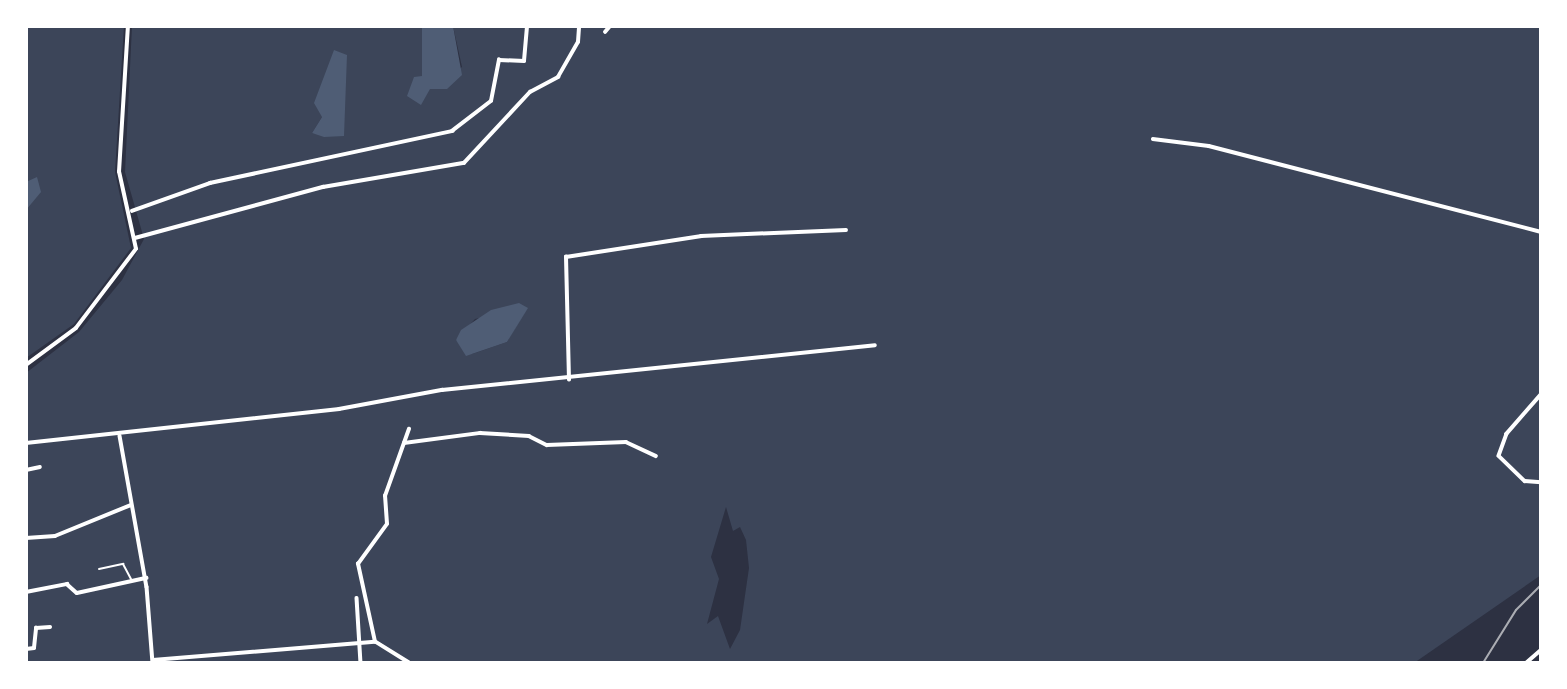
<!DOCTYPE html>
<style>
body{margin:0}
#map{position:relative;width:1567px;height:689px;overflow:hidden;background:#2d3142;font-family:"Roboto Serif",serif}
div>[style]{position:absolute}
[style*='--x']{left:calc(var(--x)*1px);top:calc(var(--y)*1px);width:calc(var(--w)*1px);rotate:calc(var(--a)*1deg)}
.green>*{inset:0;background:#3c4559}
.water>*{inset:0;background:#4f5d75}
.service>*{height:2px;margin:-1px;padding:0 1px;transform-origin:1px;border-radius:1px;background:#fff}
.minor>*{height:3.5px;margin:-1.75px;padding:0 1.75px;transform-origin:1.75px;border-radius:1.75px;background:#fff}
.tertiary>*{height:3.5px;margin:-1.75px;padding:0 1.75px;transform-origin:1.75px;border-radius:1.75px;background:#fff}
.rail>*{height:2px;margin:-1px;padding:0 1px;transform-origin:1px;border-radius:1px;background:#abadb3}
span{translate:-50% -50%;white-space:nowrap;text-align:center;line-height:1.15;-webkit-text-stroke:6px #fff;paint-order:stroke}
.frame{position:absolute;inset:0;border:28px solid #fff;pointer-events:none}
</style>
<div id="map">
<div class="green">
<div style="clip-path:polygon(26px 26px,124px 26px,115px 172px,131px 248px,74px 324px,26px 358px)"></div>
<div style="clip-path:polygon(evenodd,132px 26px,422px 26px,422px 77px,430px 89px,462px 67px,453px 26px,1541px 26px,1541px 575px,1414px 663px,26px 663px,26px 373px,79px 332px,122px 280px,144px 239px,125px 172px,132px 26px,322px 117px,344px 125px,344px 136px,312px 133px,322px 117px,132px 26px,527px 308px,507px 342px,472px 354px,456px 340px,475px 319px,527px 308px,132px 26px,726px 507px,733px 531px,740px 527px,746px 540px,749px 568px,740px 630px,730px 649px,718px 616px,707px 624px,719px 579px,711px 557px,726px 507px)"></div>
</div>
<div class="water">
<div style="clip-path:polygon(422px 26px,453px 26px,462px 75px,447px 89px,430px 89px,421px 105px,407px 96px,414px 77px,422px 76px)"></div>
<div style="clip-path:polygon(334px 50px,347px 55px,344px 136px,324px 137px,312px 133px,322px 117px,314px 103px)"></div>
<div style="clip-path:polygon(37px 177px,41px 192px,26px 210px,26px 182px)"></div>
<div style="clip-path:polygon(519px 303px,528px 308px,507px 342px,466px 356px,456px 340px,461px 330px,491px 310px)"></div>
</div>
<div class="service">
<div style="--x:99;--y:569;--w:25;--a:-12"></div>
<div style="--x:123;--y:564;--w:17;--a:62"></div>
</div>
<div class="minor">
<div style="--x:605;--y:32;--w:8;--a:-50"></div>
<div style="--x:1153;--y:139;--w:56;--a:7.1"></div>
<div style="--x:1209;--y:146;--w:343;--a:14.5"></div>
<div style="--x:132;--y:211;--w:83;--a:-19.7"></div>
<div style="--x:210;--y:183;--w:248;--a:-12.1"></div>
<div style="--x:452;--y:131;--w:49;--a:-37.6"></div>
<div style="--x:491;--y:101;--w:42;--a:-79"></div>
<div style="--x:499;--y:60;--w:25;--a:2"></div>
<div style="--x:524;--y:61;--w:35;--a:-85"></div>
<div style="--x:135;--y:238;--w:195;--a:-15.2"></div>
<div style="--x:323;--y:187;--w:143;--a:-9.7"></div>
<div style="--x:464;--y:163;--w:97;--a:-47.1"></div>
<div style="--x:530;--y:92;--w:32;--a:-28"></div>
<div style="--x:558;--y:77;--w:40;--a:-60.3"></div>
<div style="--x:578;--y:42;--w:16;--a:-86"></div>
<div style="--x:26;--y:365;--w:62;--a:-36.5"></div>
<div style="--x:76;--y:328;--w:99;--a:-52.8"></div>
<div style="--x:136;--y:249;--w:79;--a:-102.4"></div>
<div style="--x:119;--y:172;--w:146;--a:-86.5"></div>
<div style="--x:569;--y:380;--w:123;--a:-91.4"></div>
<div style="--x:566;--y:257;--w:137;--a:-8.8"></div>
<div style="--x:701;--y:236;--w:145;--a:-2.4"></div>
<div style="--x:1541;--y:395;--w:52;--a:131.1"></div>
<div style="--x:1507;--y:434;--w:23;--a:110"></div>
<div style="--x:1499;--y:456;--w:36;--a:44"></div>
<div style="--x:1525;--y:481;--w:16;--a:4"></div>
<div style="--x:120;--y:436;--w:153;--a:79.9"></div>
<div style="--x:147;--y:587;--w:76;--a:85.5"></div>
<div style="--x:26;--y:443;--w:315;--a:-6.2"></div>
<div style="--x:339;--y:409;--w:105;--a:-10.5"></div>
<div style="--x:442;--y:390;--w:435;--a:-5.9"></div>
<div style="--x:404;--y:443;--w:77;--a:-7.5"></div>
<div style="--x:480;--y:433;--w:49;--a:3.5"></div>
<div style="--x:529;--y:436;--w:20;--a:27"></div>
<div style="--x:547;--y:445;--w:79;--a:-2.2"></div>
<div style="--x:626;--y:442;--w:33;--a:25"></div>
<div style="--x:26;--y:470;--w:14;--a:-12"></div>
<div style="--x:26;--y:538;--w:29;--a:-4"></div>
<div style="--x:55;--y:536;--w:82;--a:-22.2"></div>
<div style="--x:26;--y:592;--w:42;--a:-11"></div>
<div style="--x:67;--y:584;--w:13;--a:42"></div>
<div style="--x:77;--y:593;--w:71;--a:-12.3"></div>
<div style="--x:357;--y:598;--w:65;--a:86.5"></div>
<div style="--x:26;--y:649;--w:8;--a:-7"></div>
<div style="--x:34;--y:648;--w:20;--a:-84"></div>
<div style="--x:36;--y:628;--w:14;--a:-4"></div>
<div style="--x:153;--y:660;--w:222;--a:-4.7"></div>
<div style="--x:409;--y:663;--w:40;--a:-148"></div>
<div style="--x:375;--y:642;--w:80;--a:-102.3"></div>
<div style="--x:358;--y:564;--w:49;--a:-54.1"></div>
<div style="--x:387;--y:524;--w:28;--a:-94"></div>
<div style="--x:385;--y:496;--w:71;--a:-70.3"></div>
</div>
<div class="tertiary">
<div style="--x:1526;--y:663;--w:20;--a:-41"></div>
</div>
<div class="rail">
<div style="--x:1483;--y:663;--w:62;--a:-58.1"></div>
<div style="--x:1516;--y:610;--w:35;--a:-45"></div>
</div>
<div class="frame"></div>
</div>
